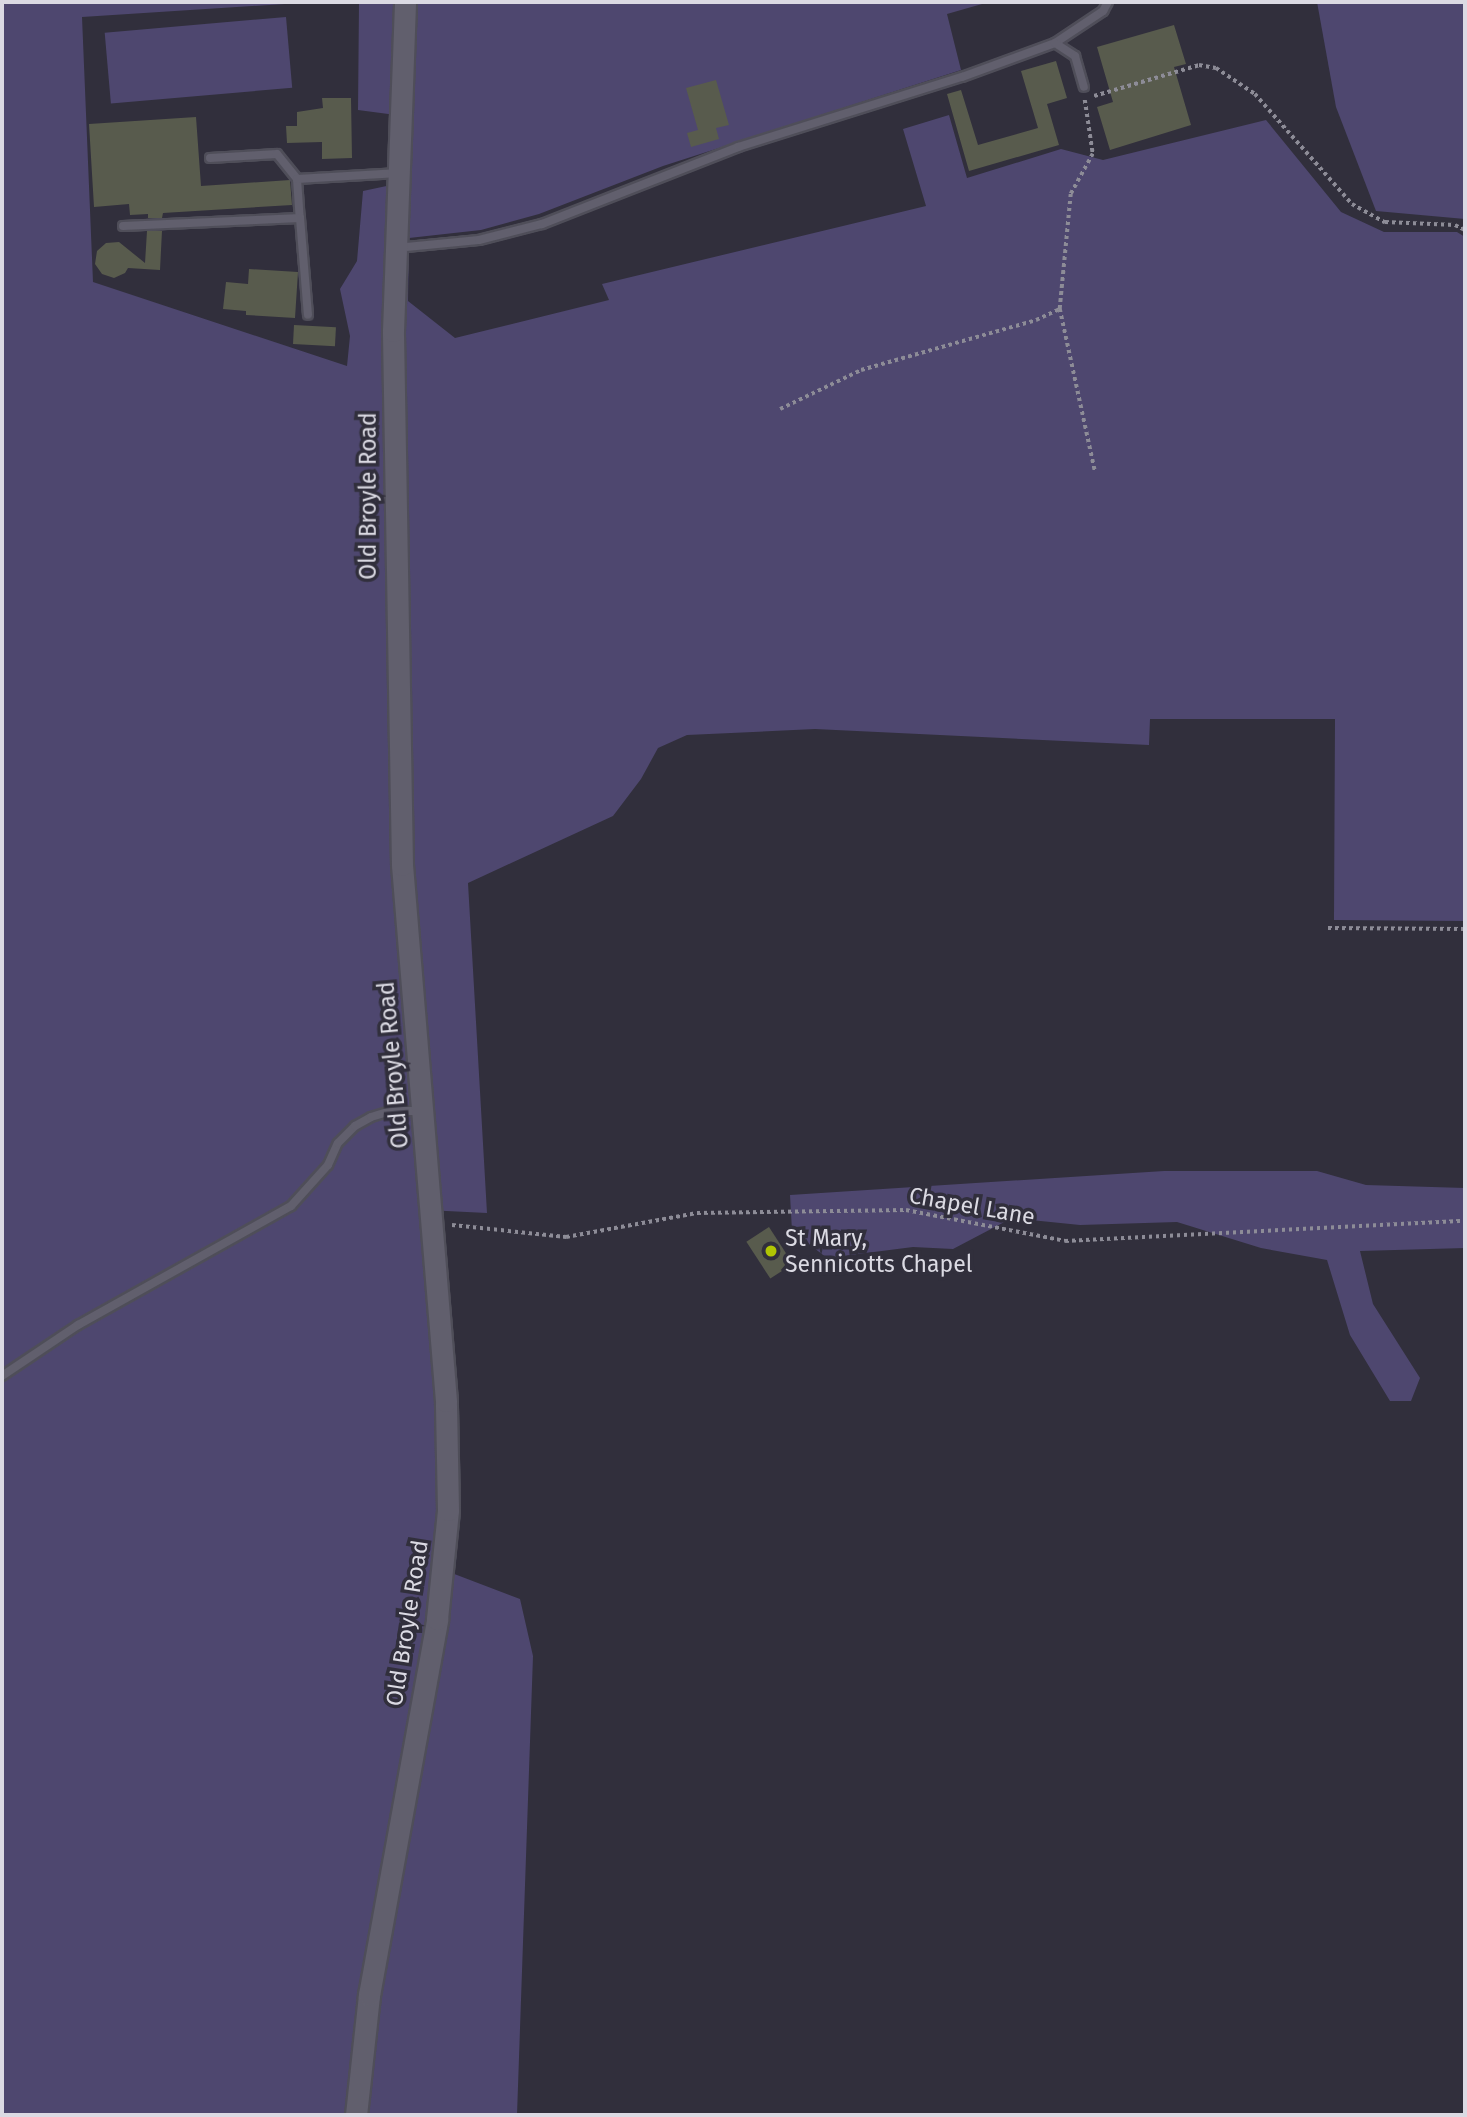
<!DOCTYPE html>
<style>
body{margin:0}
#map{position:relative;width:1467px;height:2117px;overflow:hidden;background:#312f3c;font-family:"Fira Sans",sans-serif}
div>[style]{position:absolute}
[style*='--x']{left:calc(var(--x)*1px);top:calc(var(--y)*1px);width:calc(var(--w)*1px);rotate:calc(var(--a)*1deg)}
.green>*{inset:0;background:#4e476f;transform-origin:0 0}
.building>*{inset:0;background:#585b4d;transform-origin:0 0}
.path>*{height:3.5px;margin-top:-1.75px;transform-origin:0;background:repeating-linear-gradient(90deg,#8d8c97 0 3.5px,transparent 0 7px)}
.roads{filter:drop-shadow(2px 0 #4f4e59) drop-shadow(-2px 0 #4f4e59) drop-shadow(0 2px #4f4e59) drop-shadow(0 -2px #4f4e59)}
.service>*{height:8px;margin:-4px;padding:0 4px;transform-origin:4px;border-radius:4px;background:#615f6d}
.secondary>*{height:21px;margin:-10.5px;padding:0 10.5px;transform-origin:10.5px;border-radius:10.5px;background:#615f6d}
.dots>*{width:19px;height:19px;translate:-50% -50%;box-sizing:border-box;border:4px solid #312f3c;border-radius:50%}
span{translate:-50% -50%;white-space:nowrap;text-align:center;line-height:1.15;-webkit-text-stroke:7px #312f3c;paint-order:stroke}
.street-label{font-size:23px;color:#dbdae3}
.poi-label{font-size:23px;color:#dbdae3}
.left{translate:0 -50%;text-align:left}
.frame{position:absolute;inset:0;border:4px solid #dbdae3;pointer-events:none}
</style>
<div id="map">
<div class="green">
<div style="clip-path:polygon(2px 2px,316px 2px,82px 17px,93px 282px,347px 366px,350px 336px,340px 289px,357px 261px,363px 191px,410px 181px,411px 117px,358px 110px,359px 2px,989px 2px,947px 14px,961px 70px,663px 166px,539px 214px,481px 230px,409px 238px,408px 301px,455px 338px,609px 300px,602px 284px,926px 206px,903px 129px,949px 115px,967px 178px,1061px 149px,1103px 160px,1266px 120px,1341px 212px,1384px 232px,1457px 232px,1465px 237px,1465px 921px,1334px 920px,1335px 719px,1150px 719px,1149px 745px,815px 729px,687px 735px,658px 748px,641px 779px,613px 816px,468px 883px,487px 1213px,426px 1210px,439px 1403px,441px 1508px,436px 1567px,520px 1599px,533px 1656px,517px 2115px,2px 2115px)"></div>
<div style="clip-path:polygon(1317px 2px,1465px 2px,1465px 219px,1376px 211px,1336px 107px)"></div>
<div style="left:286px;top:17px;width:71px;height:182px;rotate:85deg"></div>
<div style="clip-path:polygon(1164px 1171px,1317px 1171px,1366px 1185px,1465px 1188px,1465px 1248px,1360px 1251px,1373px 1304px,1420px 1378px,1411px 1401px,1390px 1401px,1350px 1335px,1327px 1260px,1261px 1248px,1177px 1222px,1080px 1225px,1012px 1218px,953px 1249px,913px 1247px,827px 1258px,792px 1231px,790px 1195px)"></div>
</div>
<div class="building">
<div style="clip-path:polygon(1174px 25px,1186px 64px,1174px 67px,1191px 125px,1110px 150px,1097px 107px,1113px 102px,1097px 47px)"></div>
<div style="clip-path:polygon(1056px 61px,1067px 98px,1047px 104px,1059px 145px,969px 171px,947px 94px,961px 90px,978px 145px,1038px 128px,1021px 71px)"></div>
<div style="clip-path:polygon(716px 80px,729px 125px,716px 128px,719px 139px,691px 147px,687px 133px,698px 130px,686px 88px)"></div>
<div style="clip-path:polygon(322px 98px,351px 98px,352px 158px,322px 159px,322px 142px,287px 143px,286px 126px,297px 126px,297px 112px,323px 108px)"></div>
<div style="clip-path:polygon(196px 117px,201px 186px,290px 180px,292px 205px,163px 213px,162px 218px,148px 218px,148px 214px,130px 215px,129px 204px,94px 207px,89px 124px)"></div>
<div style="clip-path:polygon(147px 231px,162px 231px,160px 270px,128px 268px,125px 273px,114px 278px,102px 274px,95px 264px,97px 251px,106px 243px,119px 242px,145px 263px)"></div>
<div style="clip-path:polygon(249px 269px,298px 272px,295px 318px,246px 315px,246px 311px,223px 309px,226px 282px,248px 284px)"></div>
<div style="left:294px;top:325px;width:42px;height:19px;rotate:3deg"></div>
<div style="left:769px;top:1227px;width:44px;height:27px;rotate:57deg"></div>
</div>
<div class="path">
<div style="--x:1094;--y:96;--w:109;--a:-16.4"></div>
<div style="--x:1199;--y:65;--w:17;--a:10"></div>
<div style="--x:1216;--y:68;--w:47;--a:33.7"></div>
<div style="--x:1255;--y:94;--w:147;--a:48.6"></div>
<div style="--x:1352;--y:204;--w:38;--a:29"></div>
<div style="--x:1385;--y:222;--w:70;--a:2.5"></div>
<div style="--x:1455;--y:225;--w:11;--a:27"></div>
<div style="--x:1085;--y:100;--w:55;--a:81.6"></div>
<div style="--x:1093;--y:154;--w:46;--a:118.8"></div>
<div style="--x:1071;--y:194;--w:116;--a:95.5"></div>
<div style="--x:1060;--y:309;--w:166;--a:77.8"></div>
<div style="--x:780;--y:409;--w:90;--a:-25.7"></div>
<div style="--x:861;--y:370;--w:182;--a:-15.9"></div>
<div style="--x:1036;--y:320;--w:26;--a:-25"></div>
<div style="--x:1328;--y:928;--w:137;--a:0.4"></div>
<div style="--x:452;--y:1225;--w:115;--a:6"></div>
<div style="--x:566;--y:1237;--w:133;--a:-10.4"></div>
<div style="--x:697;--y:1213;--w:209;--a:-0.8"></div>
<div style="--x:906;--y:1210;--w:162;--a:11"></div>
<div style="--x:1065;--y:1241;--w:400;--a:-2.9"></div>
</div>
<div class="roads">
<div class="service">
<div style="--x:1055;--y:43;--w:58;--a:-33.7"></div>
<div style="--x:1103;--y:11;--w:10;--a:-61"></div>
<div style="--x:210;--y:158;--w:67;--a:-3.4"></div>
<div style="--x:277;--y:154;--w:32;--a:51"></div>
<div style="--x:297;--y:179;--w:39;--a:86"></div>
<div style="--x:297;--y:179;--w:102;--a:-3.4"></div>
<div style="--x:123;--y:226;--w:177;--a:-2.6"></div>
<div style="--x:300;--y:218;--w:97;--a:85.3"></div>
<div style="--x:396;--y:248;--w:83;--a:-5.5"></div>
<div style="--x:479;--y:240;--w:65;--a:-14.3"></div>
<div style="--x:542;--y:224;--w:211;--a:-21.4"></div>
<div style="--x:738;--y:147;--w:235;--a:-17.4"></div>
<div style="--x:962;--y:77;--w:99;--a:-20.1"></div>
<div style="--x:1055;--y:43;--w:24;--a:33"></div>
<div style="--x:1075;--y:56;--w:32;--a:74"></div>
<div style="--x:2;--y:1376;--w:92;--a:-33.9"></div>
<div style="--x:78;--y:1325;--w:244;--a:-29.2"></div>
<div style="--x:291;--y:1206;--w:55;--a:-47.9"></div>
<div style="--x:328;--y:1165;--w:24;--a:-66"></div>
<div style="--x:338;--y:1143;--w:24;--a:-45"></div>
<div style="--x:355;--y:1126;--w:18;--a:-29"></div>
<div style="--x:371;--y:1117;--w:21;--a:-17"></div>
<div style="--x:391;--y:1111;--w:29;--a:0"></div>
</div>
<div class="secondary">
<div style="--x:356;--y:2115;--w:121;--a:-83.8"></div>
<div style="--x:369;--y:1995;--w:382;--a:-79.7"></div>
<div style="--x:437;--y:1619;--w:110;--a:-84.2"></div>
<div style="--x:448;--y:1510;--w:109;--a:-91.1"></div>
<div style="--x:446;--y:1401;--w:538;--a:-94.69"></div>
<div style="--x:402;--y:865;--w:534;--a:-90.97"></div>
<div style="--x:393;--y:331;--w:329;--a:-87.9"></div>
</div>
</div>
<div class="dots">
<div style="left:771px;top:1251px;background:#b0c503"></div>
</div>
<div class="street-label">
<span style="left:368px;top:496px;rotate:-90deg">Old Broyle Road</span>
<span style="left:393px;top:1065px;rotate:-95deg">Old Broyle Road</span>
<span style="left:972px;top:1206px;rotate:10deg">Chapel Lane</span>
<span style="left:407px;top:1623px;rotate:-81deg">Old Broyle Road</span>
</div>
<div class="poi-label">
<span class="left" style="left:785px;top:1251px">St Mary,<br>Sennicotts Chapel</span>
</div>
<div class="frame"></div>
</div>
